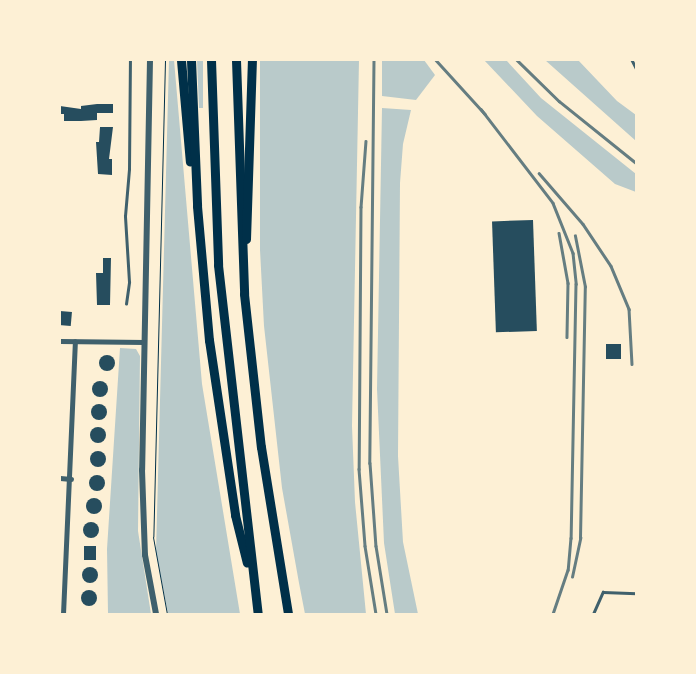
<!DOCTYPE html>
<style>
body{margin:0}
#map{position:relative;width:696px;height:674px;overflow:hidden;background:#fdf0d5;font-family:"PT Sans",sans-serif}
div>[style]{position:absolute}
[style*='--x']{left:calc(var(--x)*1px);top:calc(var(--y)*1px);width:calc(var(--w)*1px);rotate:calc(var(--a)*1deg)}
.green>*{inset:0;background:#b9caca}
.building>*{inset:0;background:#264d5e;transform-origin:0 0}
.round{border-radius:50%}
.path>*{height:1px;margin:-0.5px;padding:0 0.5px;transform-origin:0.5px;border-radius:0.5px;background:#003049}
.service>*{height:2.5px;margin:-1.25px;padding:0 1.25px;transform-origin:1.25px;border-radius:1.25px;background:#3f606c}
.minor>*{height:5px;margin:-2.5px;padding:0 2.5px;transform-origin:2.5px;border-radius:2.5px;background:#3f606c}
.tertiary>*{height:6px;margin:-3px;padding:0 3px;transform-origin:3px;border-radius:3px;background:#3f606c}
.motorway>*{height:9px;margin:-4.5px;padding:0 4.5px;transform-origin:4.5px;border-radius:4.5px;background:#003049}
.rail>*{height:2.5px;margin:-1.25px;padding:0 1.25px;transform-origin:1.25px;border-radius:1.25px;background:#657d81}
span{translate:-50% -50%;white-space:nowrap;text-align:center;line-height:1.15;-webkit-text-stroke:4px #fdf0d5;paint-order:stroke}
.frame{position:absolute;inset:0;border:61px solid #fdf0d5;pointer-events:none}
</style>
<div id="map">
<div class="green">
<div style="clip-path:polygon(169px 60px,174px 60px,202px 384px,240px 614px,168px 614px,156px 552px)"></div>
<div style="clip-path:polygon(197px 60px,203px 60px,203px 108px,199px 108px)"></div>
<div style="clip-path:polygon(260px 60px,359px 60px,352px 426px,355px 502px,366px 614px,305px 614px,299px 583px,282px 488px,264px 326px,260px 250px)"></div>
<div style="clip-path:polygon(382px 60px,424px 60px,435px 75px,416px 100px,382px 96px)"></div>
<div style="clip-path:polygon(484px 60px,506px 60px,541px 98px,636px 174px,636px 192px,615px 184px,537px 116px)"></div>
<div style="clip-path:polygon(545px 60px,578px 60px,617px 101px,636px 115px,636px 141px)"></div>
<div style="clip-path:polygon(382px 108px,411px 110px,403px 144px,400px 183px,398px 456px,403px 542px,418px 614px,395px 614px,384px 543px,377px 389px)"></div>
<div style="clip-path:polygon(120px 348px,136px 349px,140px 356px,138px 531px,151px 614px,108px 614px,107px 549px)"></div>
</div>
<div class="building">
<div style="clip-path:polygon(97px 104px,113px 104px,113px 113px,97px 113px,97px 120px,81px 121px,64px 121px,64px 114px,60px 114px,60px 106px,81px 109px,81px 106px)"></div>
<div style="clip-path:polygon(100px 127px,113px 127px,109px 159px,112px 159px,112px 175px,98px 174px,96px 142px,99px 142px)"></div>
<div style="left:533px;top:220px;width:111px;height:41px;rotate:88deg"></div>
<div style="clip-path:polygon(103px 258px,111px 258px,110px 305px,97px 305px,96px 273px,103px 273px)"></div>
<div style="left:60px;top:311px;width:12px;height:14px;rotate:5deg"></div>
<div style="left:606px;top:344px;width:15px;height:15px"></div>
<div class="round" style="left:99px;top:355px;width:16px;height:16px"></div>
<div class="round" style="left:92px;top:381px;width:16px;height:16px"></div>
<div class="round" style="left:91px;top:404px;width:16px;height:16px"></div>
<div class="round" style="left:90px;top:427px;width:16px;height:16px"></div>
<div class="round" style="left:90px;top:451px;width:16px;height:16px"></div>
<div class="round" style="left:89px;top:475px;width:16px;height:16px"></div>
<div class="round" style="left:86px;top:498px;width:16px;height:16px"></div>
<div class="round" style="left:83px;top:522px;width:16px;height:16px"></div>
<div style="left:84px;top:546px;width:12px;height:14px"></div>
<div class="round" style="left:82px;top:567px;width:16px;height:16px"></div>
<div class="round" style="left:81px;top:590px;width:16px;height:16px"></div>
</div>
<div class="path">
<div style="--x:165;--y:60;--w:477;--a:91.4"></div>
<div style="--x:153;--y:537;--w:78;--a:79.7"></div>
</div>
<div class="service">
<div style="--x:632;--y:60;--w:9;--a:63"></div>
<div style="--x:126;--y:304;--w:22;--a:-82"></div>
<div style="--x:129;--y:282;--w:66;--a:-93.5"></div>
<div style="--x:125;--y:216;--w:47;--a:-85.1"></div>
<div style="--x:129;--y:169;--w:109;--a:-89.5"></div>
<div style="--x:593;--y:614;--w:24;--a:-66"></div>
<div style="--x:603;--y:592;--w:33;--a:2"></div>
</div>
<div class="minor">
<div style="--x:60;--y:341;--w:84;--a:0.7"></div>
<div style="--x:60;--y:478;--w:11;--a:5"></div>
<div style="--x:63;--y:614;--w:273;--a:-87.5"></div>
</div>
<div class="tertiary">
<div style="--x:150;--y:60;--w:410;--a:91.1"></div>
<div style="--x:142;--y:470;--w:85;--a:88"></div>
<div style="--x:145;--y:555;--w:60;--a:79.4"></div>
</div>
<div class="motorway">
<div style="--x:181;--y:60;--w:102;--a:85"></div>
<div style="--x:191;--y:60;--w:146;--a:87.6"></div>
<div style="--x:197;--y:206;--w:135;--a:84.9"></div>
<div style="--x:209;--y:340;--w:177;--a:81.5"></div>
<div style="--x:235;--y:515;--w:49;--a:76"></div>
<div style="--x:211;--y:60;--w:205;--a:88"></div>
<div style="--x:218;--y:265;--w:351;--a:83.5"></div>
<div style="--x:236;--y:60;--w:234;--a:88"></div>
<div style="--x:244;--y:294;--w:154;--a:83.7"></div>
<div style="--x:261;--y:447;--w:169;--a:80.8"></div>
<div style="--x:246;--y:239;--w:179;--a:-88.1"></div>
</div>
<div class="rail">
<div style="--x:374;--y:60;--w:403;--a:90.6"></div>
<div style="--x:370;--y:463;--w:83;--a:85.9"></div>
<div style="--x:376;--y:546;--w:69;--a:80.8"></div>
<div style="--x:436;--y:60;--w:73;--a:47.8"></div>
<div style="--x:517;--y:60;--w:59;--a:44.3"></div>
<div style="--x:559;--y:101;--w:99;--a:38.8"></div>
<div style="--x:481;--y:109;--w:118;--a:52.5"></div>
<div style="--x:553;--y:203;--w:54;--a:68.2"></div>
<div style="--x:573;--y:253;--w:31;--a:84"></div>
<div style="--x:576;--y:284;--w:254;--a:91.1"></div>
<div style="--x:571;--y:538;--w:32;--a:95"></div>
<div style="--x:568;--y:570;--w:46;--a:108.8"></div>
<div style="--x:366;--y:141;--w:66;--a:94.3"></div>
<div style="--x:361;--y:207;--w:262;--a:90.4"></div>
<div style="--x:359;--y:469;--w:77;--a:85.5"></div>
<div style="--x:365;--y:546;--w:69;--a:80.8"></div>
<div style="--x:539;--y:173;--w:67;--a:49.2"></div>
<div style="--x:583;--y:224;--w:50;--a:56.3"></div>
<div style="--x:611;--y:266;--w:47;--a:67.3"></div>
<div style="--x:629;--y:309;--w:55;--a:86.9"></div>
<div style="--x:559;--y:233;--w:51;--a:79.8"></div>
<div style="--x:568;--y:283;--w:54;--a:91.1"></div>
<div style="--x:572;--y:577;--w:40;--a:-78"></div>
<div style="--x:580;--y:538;--w:251;--a:-88.9"></div>
<div style="--x:585;--y:287;--w:52;--a:-101.1"></div>
</div>
<div class="frame"></div>
</div>
